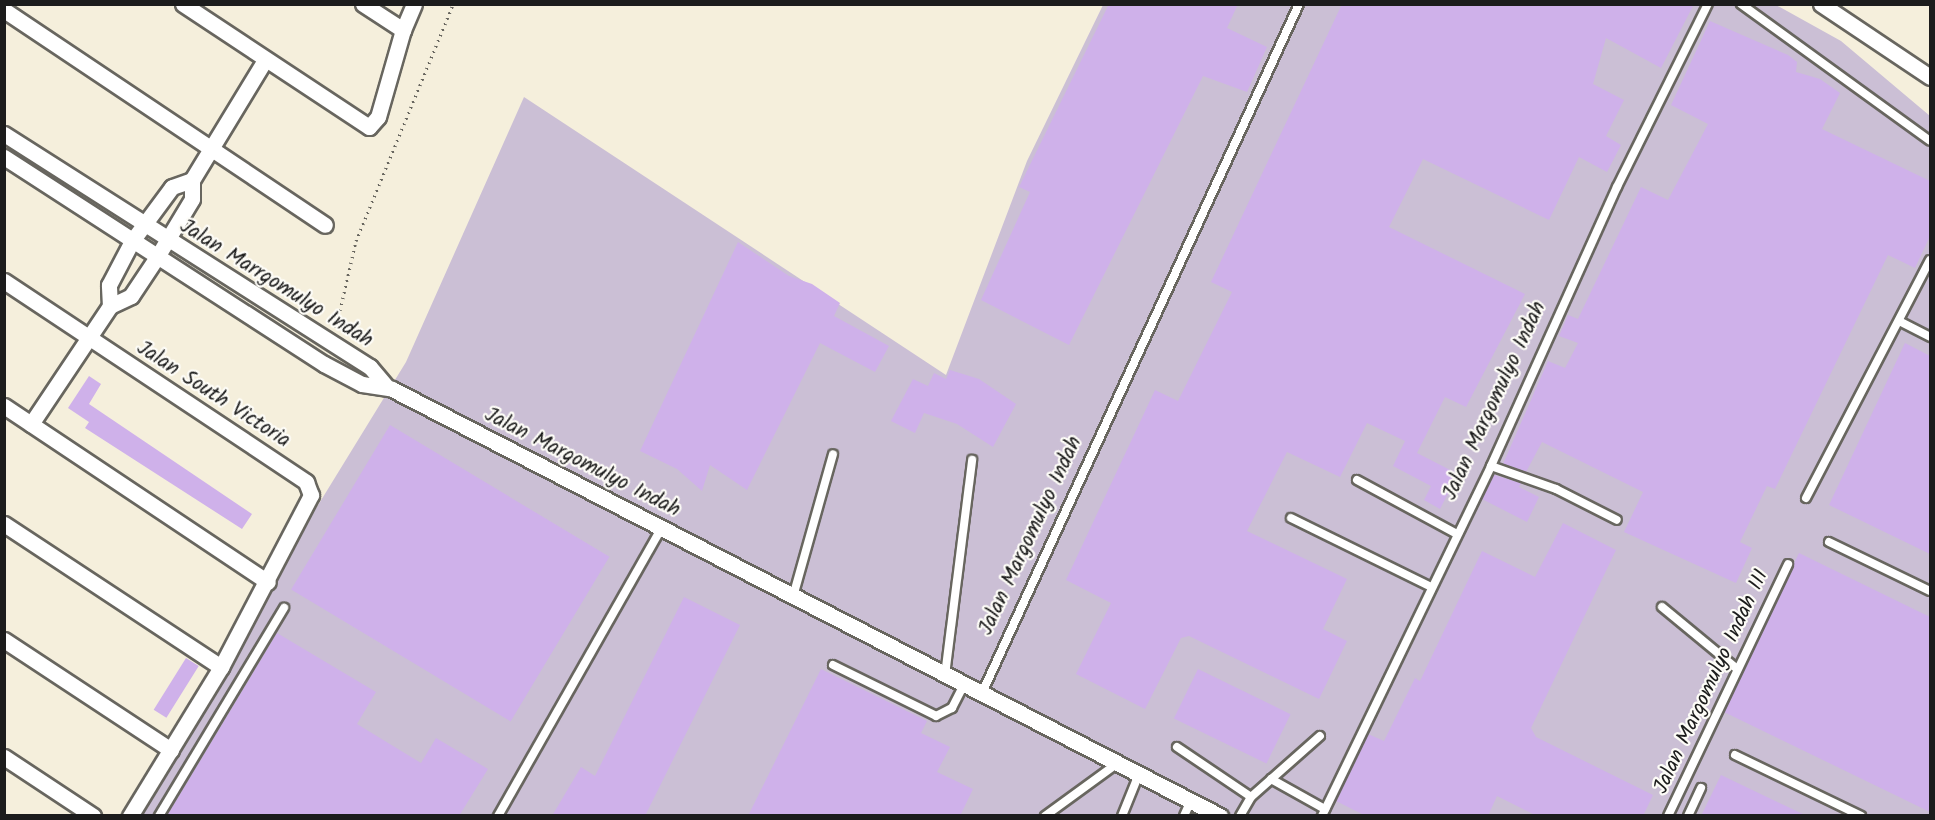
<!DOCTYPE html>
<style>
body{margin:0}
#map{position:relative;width:1935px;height:820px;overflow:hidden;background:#f5efdc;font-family:Kalam,sans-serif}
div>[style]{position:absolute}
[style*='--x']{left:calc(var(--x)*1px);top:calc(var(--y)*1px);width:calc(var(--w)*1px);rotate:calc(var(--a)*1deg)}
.industrial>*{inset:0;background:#cbbfd5}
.building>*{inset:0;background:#cfb1ea;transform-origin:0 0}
.path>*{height:3px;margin-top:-1.5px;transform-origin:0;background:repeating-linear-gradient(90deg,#68665f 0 1.5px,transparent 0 6px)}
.roads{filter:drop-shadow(2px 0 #68665f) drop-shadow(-2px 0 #68665f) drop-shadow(0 2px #68665f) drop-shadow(0 -2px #68665f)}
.lane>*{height:8px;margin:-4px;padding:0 4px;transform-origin:4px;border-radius:4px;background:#fff}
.street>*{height:15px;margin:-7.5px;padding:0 7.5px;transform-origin:7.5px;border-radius:7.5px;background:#fff}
span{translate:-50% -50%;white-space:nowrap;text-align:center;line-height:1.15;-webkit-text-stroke:4.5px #fdfcf7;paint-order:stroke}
.street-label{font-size:21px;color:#1c1c1c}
.frame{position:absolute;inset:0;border:6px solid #1c1c1c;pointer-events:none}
</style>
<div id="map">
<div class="industrial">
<div style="clip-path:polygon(1103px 5px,1776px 5px,1841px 41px,1930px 116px,1930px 815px,127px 816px,406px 362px,524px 97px,946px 375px,1027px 161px)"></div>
</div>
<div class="building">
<div style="clip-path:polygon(1109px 4px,1238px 4px,1227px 28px,1267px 47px,1247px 92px,1203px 76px,1069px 345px,981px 300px,1030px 192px,1019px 187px)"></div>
<div style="clip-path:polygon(1342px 4px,1694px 4px,1661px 68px,1606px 38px,1593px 84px,1624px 100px,1606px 136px,1621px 145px,1607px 172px,1579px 157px,1549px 220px,1423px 159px,1389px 227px,1525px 294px,1466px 407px,1445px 397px,1417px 453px,1458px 474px,1440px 509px,1424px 500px,1431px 486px,1393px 466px,1405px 441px,1367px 423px,1340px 477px,1287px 452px,1247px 531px,1347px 579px,1323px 629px,1347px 641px,1319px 699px,1189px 636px,1181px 638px,1145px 709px,1076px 674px,1111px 603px,1066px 580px,1155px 390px,1178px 401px,1232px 292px,1211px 282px)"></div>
<div style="clip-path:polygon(1710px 21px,1788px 55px,1797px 62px,1796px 72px,1820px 79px,1840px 93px,1822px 129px,1930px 181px,1930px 236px,1915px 268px,1888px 255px,1775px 489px,1767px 486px,1740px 542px,1752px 548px,1736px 583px,1624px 532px,1643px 492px,1542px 442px,1526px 472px,1503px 464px,1548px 361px,1565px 368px,1578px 343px,1559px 336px,1568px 315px,1578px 319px,1641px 187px,1668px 200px,1708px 124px,1671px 105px)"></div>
<div style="clip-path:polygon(738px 242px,789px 276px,812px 284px,840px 303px,834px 316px,889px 346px,875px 372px,820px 343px,747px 490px,710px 465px,702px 491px,677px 469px,640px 451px)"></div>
<div style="clip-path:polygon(1905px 343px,1930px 356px,1930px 554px,1829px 505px)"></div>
<div style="clip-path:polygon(950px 370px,979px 379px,1016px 404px,993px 447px,957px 424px,924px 413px,915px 433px,891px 421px,913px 379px,928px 386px,934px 373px,946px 379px)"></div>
<div style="clip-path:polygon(89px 376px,101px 384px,89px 404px,252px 514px,242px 529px,85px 428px,89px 422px,68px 408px)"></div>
<div style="left:390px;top:425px;width:256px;height:192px;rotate:31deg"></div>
<div style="clip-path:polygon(1494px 475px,1521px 483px,1519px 487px,1539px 497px,1527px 522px,1482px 499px)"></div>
<div style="clip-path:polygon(1563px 523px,1616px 550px,1531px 728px,1536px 737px,1653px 795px,1643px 816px,1537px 816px,1497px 796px,1488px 816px,1366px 816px,1336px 801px,1368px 734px,1384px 741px,1415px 678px,1420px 681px,1482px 551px,1535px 577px)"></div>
<div style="clip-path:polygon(1799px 553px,1930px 617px,1930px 812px,1724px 712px)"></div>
<div style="clip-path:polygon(684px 597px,740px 625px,645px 816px,552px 816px,581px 767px,595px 776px)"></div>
<div style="clip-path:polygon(277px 633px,376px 692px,357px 724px,421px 763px,436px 738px,488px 769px,459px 816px,167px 816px)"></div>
<div style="left:186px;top:658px;width:15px;height:61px;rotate:32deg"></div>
<div style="clip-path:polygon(821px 669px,927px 721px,921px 733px,950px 747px,937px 772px,973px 789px,960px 816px,748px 816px)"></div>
<div style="left:1198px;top:669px;width:103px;height:55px;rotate:26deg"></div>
<div style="clip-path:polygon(1721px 775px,1807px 816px,1701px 816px)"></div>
</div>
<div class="path">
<div style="--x:336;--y:328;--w:89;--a:-77.1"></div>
<div style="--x:356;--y:241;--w:256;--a:-67.7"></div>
</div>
<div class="roads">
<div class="lane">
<div style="--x:1741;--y:4;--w:233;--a:35.9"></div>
<div style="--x:1901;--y:322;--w:33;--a:27"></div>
<div style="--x:1491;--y:466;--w:69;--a:19.5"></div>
<div style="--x:1556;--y:489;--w:68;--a:26.9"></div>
<div style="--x:1357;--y:480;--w:111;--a:28.4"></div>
<div style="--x:1806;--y:498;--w:268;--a:-62.5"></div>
<div style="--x:1291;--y:518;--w:154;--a:26.2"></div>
<div style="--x:1829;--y:542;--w:112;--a:25.9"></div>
<div style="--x:794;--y:593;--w:144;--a:-74.3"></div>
<div style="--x:1662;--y:607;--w:96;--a:39.5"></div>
<div style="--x:833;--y:665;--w:115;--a:26.3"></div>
<div style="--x:936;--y:716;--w:18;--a:-27"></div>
<div style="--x:952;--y:708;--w:27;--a:-63"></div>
<div style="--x:945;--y:675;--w:217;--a:-82.8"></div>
<div style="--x:982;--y:693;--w:758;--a:-65.29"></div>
<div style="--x:1177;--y:747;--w:89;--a:34"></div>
<div style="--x:1735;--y:755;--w:140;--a:25.8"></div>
<div style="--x:1271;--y:779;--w:62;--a:29.1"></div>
<div style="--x:159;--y:816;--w:243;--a:-59"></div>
<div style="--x:498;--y:816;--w:332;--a:-60.4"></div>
<div style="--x:1045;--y:816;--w:90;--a:-36"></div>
<div style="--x:1122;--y:816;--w:45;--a:-68"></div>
<div style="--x:1184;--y:816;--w:17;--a:-66"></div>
<div style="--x:1240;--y:816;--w:22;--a:-60"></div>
<div style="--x:1251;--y:797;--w:92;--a:-41.5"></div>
<div style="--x:1322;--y:816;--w:389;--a:-64.2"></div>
<div style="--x:1491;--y:466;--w:306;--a:-65.7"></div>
<div style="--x:1617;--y:187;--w:204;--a:-63.6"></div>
<div style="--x:1668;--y:816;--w:279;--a:-64.5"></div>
<div style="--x:1688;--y:816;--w:31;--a:-65"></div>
</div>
<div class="street">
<div style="--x:183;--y:4;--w:223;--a:33.5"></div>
<div style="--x:369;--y:127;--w:13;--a:-48"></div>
<div style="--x:378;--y:117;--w:91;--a:-74"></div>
<div style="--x:363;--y:4;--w:48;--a:33"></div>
<div style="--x:403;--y:30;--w:28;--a:-67"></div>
<div style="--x:1821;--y:4;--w:131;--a:33.8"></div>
<div style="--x:4;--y:10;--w:386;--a:33.8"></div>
<div style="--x:4;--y:134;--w:434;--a:32.5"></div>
<div style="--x:370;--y:367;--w:26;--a:50"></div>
<div style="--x:4;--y:157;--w:381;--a:32.9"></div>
<div style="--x:324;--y:364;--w:43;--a:27.8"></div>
<div style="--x:362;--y:384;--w:30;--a:9"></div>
<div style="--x:392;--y:389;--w:932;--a:27.28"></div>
<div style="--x:4;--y:281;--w:363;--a:33.6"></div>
<div style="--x:306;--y:482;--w:14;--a:69"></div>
<div style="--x:311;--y:495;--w:194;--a:117.6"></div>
<div style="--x:221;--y:667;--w:175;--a:121.4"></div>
<div style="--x:110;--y:306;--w:21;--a:-93"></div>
<div style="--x:109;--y:285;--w:50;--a:-62.4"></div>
<div style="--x:132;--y:241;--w:67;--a:-53.5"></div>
<div style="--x:172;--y:187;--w:21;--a:-19"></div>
<div style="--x:4;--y:406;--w:317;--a:33.7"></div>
<div style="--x:31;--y:424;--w:142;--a:-56.2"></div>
<div style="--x:110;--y:306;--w:23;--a:-25"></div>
<div style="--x:131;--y:296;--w:47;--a:-56.3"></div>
<div style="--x:157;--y:257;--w:68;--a:-58.9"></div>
<div style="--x:192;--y:199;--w:19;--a:-90"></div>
<div style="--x:192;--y:180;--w:140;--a:-58.7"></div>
<div style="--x:4;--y:524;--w:260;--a:33.4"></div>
<div style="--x:4;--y:640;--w:200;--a:33.4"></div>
<div style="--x:4;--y:757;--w:107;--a:33.5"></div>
</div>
</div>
<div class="street-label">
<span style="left:276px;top:284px;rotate:32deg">Jalan Marrgomulyo Indah</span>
<span style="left:213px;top:395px;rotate:33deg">Jalan South Victoria</span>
<span style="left:1495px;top:401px;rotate:-65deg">Jalan Margomulyo Indah</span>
<span style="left:582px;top:463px;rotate:27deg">Jalan Margomulyo Indah</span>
<span style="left:1031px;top:536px;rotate:-65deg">Jalan Margomulyo Indah</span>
<span style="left:1712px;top:682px;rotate:-65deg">Jalan Margomulyo Indah III</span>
</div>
<div class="frame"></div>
</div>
